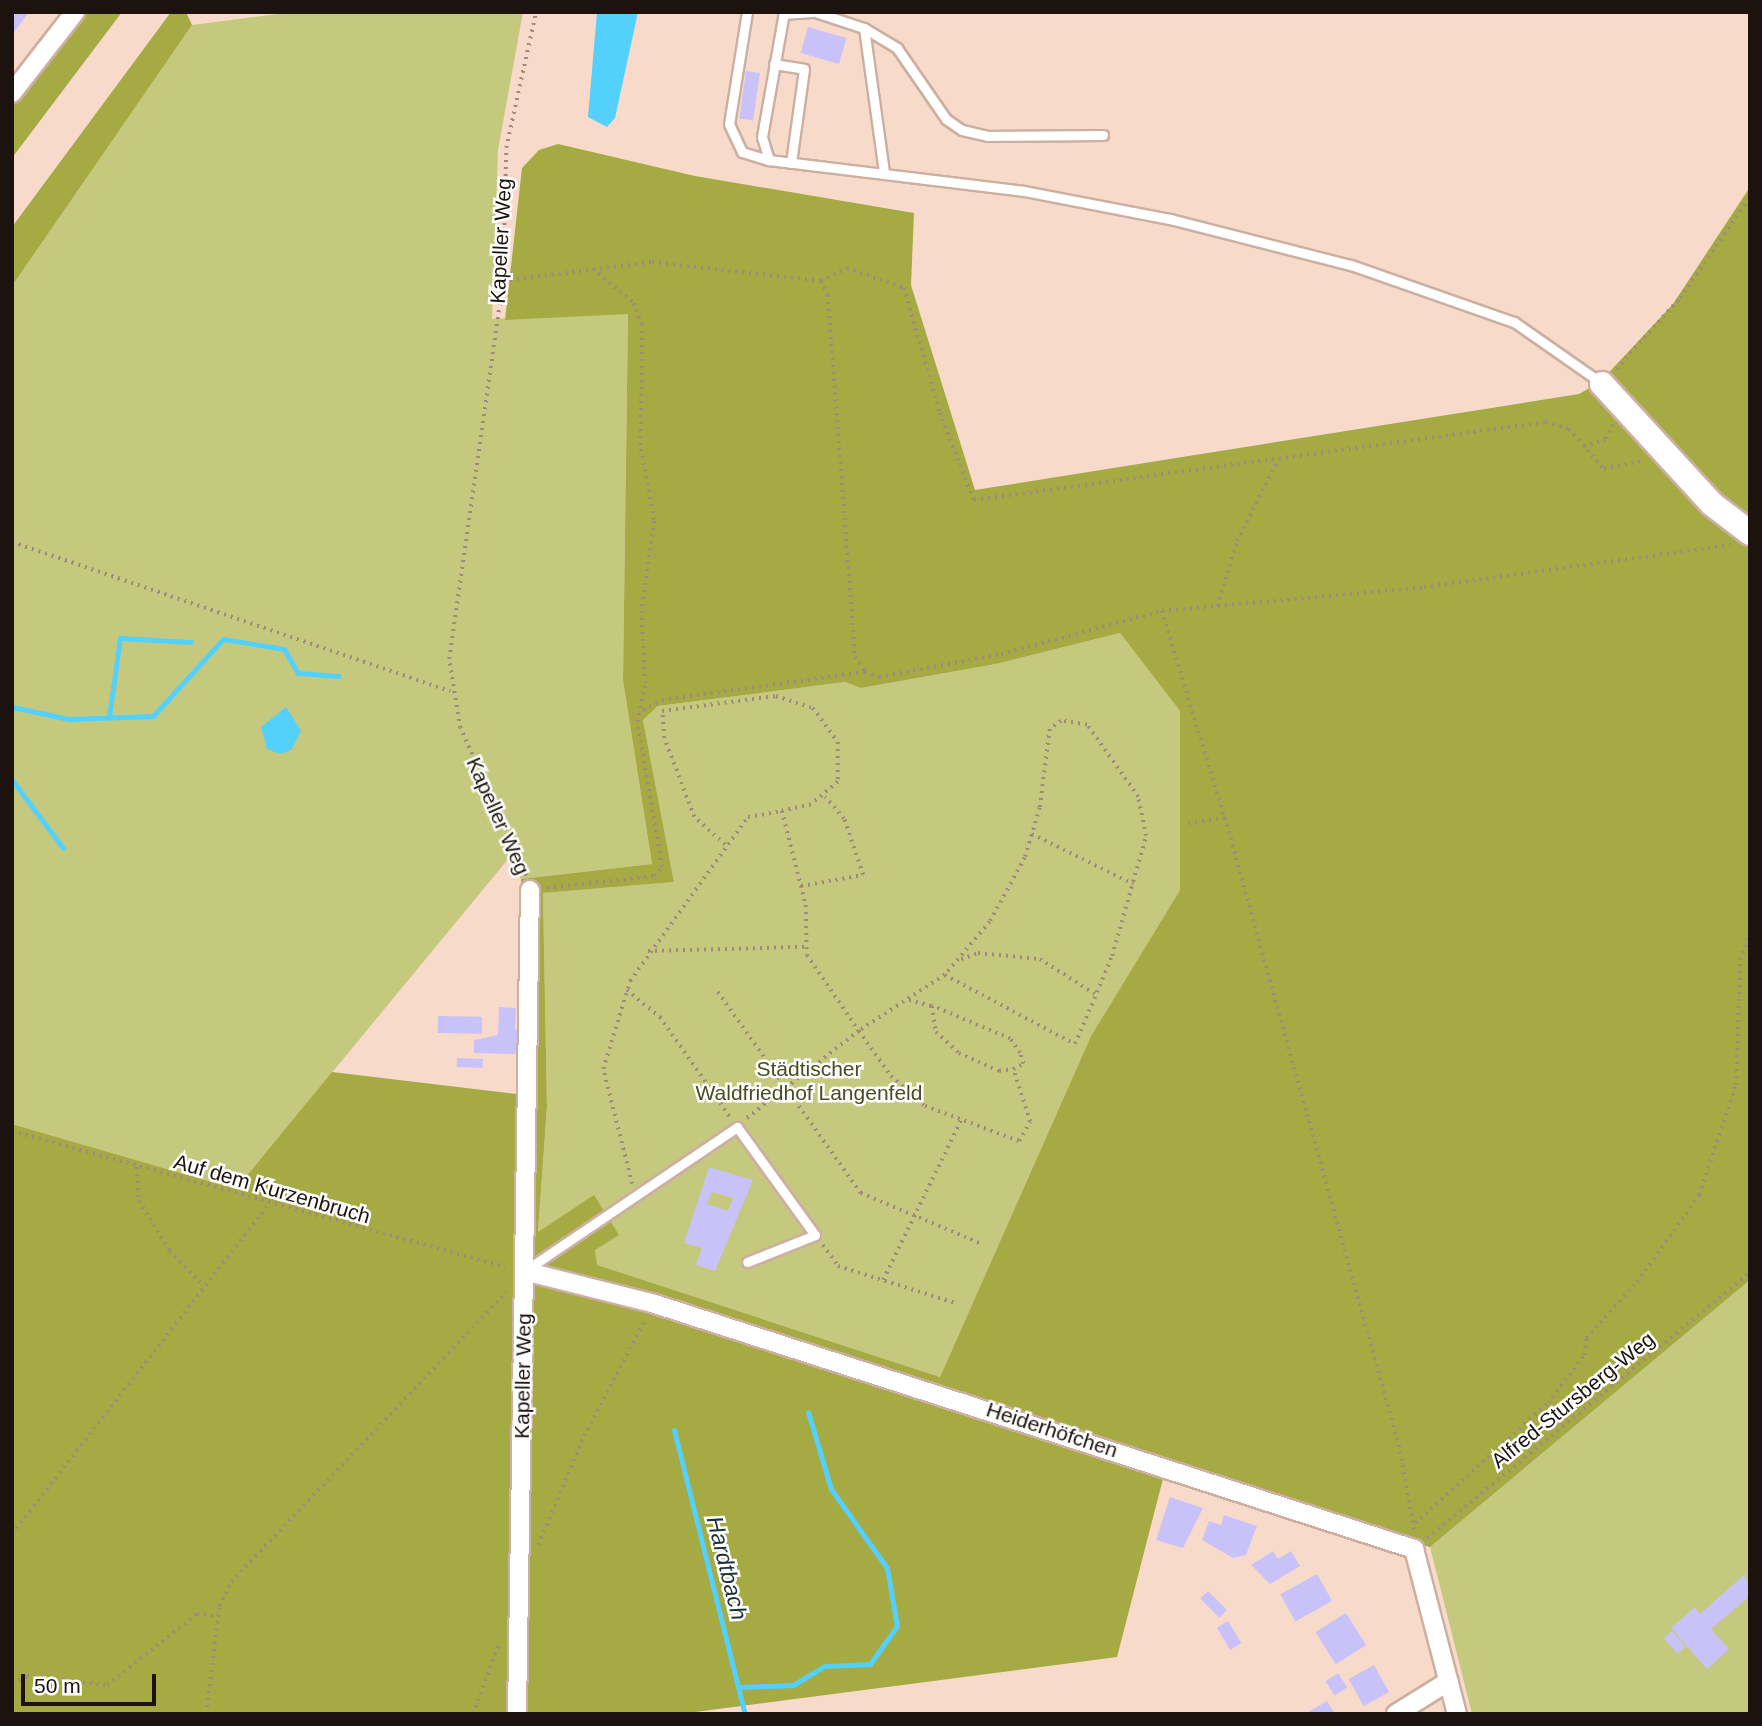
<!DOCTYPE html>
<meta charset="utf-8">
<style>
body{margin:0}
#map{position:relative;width:1762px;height:1726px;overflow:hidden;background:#f8dacb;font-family:Arial,sans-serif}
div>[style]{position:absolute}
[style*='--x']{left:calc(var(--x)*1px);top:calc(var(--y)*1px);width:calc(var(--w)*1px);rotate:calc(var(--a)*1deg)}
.green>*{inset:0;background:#c5c97e}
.forest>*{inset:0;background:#a5aa43}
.water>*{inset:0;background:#54d0fd}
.stream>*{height:5px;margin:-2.5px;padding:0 2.5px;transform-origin:2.5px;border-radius:2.5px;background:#54d0fd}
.building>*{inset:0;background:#c9c2f8;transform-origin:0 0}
.path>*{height:3.5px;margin-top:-1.75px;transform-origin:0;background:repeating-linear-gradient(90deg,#a08a7f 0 2px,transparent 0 7px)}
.roads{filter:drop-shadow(2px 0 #ccafa1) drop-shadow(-2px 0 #ccafa1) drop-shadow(0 2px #ccafa1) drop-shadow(0 -2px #ccafa1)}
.lane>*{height:9px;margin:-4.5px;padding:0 4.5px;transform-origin:4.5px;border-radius:4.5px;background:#fff}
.street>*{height:18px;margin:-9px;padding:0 9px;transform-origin:9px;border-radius:9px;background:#fff}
.secondary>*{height:24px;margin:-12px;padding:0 12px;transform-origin:12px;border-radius:12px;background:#fff}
span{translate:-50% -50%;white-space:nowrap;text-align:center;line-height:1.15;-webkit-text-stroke:5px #fff;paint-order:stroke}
.street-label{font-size:21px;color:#1d130e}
.park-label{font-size:21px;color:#494b20}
.water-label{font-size:23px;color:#1c313a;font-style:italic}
.frame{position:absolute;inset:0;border:14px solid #1d130e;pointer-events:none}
.scale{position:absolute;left:21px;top:1674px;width:135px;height:32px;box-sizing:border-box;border:4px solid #1d130e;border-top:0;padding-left:9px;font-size:21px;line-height:24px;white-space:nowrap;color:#1d130e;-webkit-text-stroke:5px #fff;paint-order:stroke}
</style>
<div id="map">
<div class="green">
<div style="clip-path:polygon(294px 12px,523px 12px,498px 150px,492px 319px,628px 313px,623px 680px,652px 864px,521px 879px,509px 858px,236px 1189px,12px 1124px,12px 286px,192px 25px)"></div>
<div style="clip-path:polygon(1120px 633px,1180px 711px,1180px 890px,1091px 1036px,940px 1377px,596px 1265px,595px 1250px,538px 1233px,547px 1107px,543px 893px,674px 882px,643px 720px,658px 706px,845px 682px,861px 688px,996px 664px)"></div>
<div style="clip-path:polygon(1750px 1280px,1750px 1714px,1472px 1714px,1430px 1547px)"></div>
</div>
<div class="forest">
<div style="clip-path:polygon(87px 12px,122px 12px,12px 158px,12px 103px)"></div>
<div style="clip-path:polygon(171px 12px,186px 12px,192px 25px,12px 286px,12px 227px)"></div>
<div style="clip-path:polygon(evenodd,558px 144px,695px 176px,914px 213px,911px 285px,975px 490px,1579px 394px,1600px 382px,1673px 304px,1750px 187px,1750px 1280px,1430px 1547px,1164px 1475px,1117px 1657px,680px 1714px,12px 1714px,12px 1124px,236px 1189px,332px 1072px,525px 1095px,521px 879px,652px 864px,623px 680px,628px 314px,505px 320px,522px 168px,539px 150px,558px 144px,1120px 633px,1180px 711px,1180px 890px,1091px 1036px,940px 1377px,597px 1265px,595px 1250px,619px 1235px,594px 1195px,538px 1232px,547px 1107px,543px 893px,674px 882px,643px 720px,658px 706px,845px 682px,861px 688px,996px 664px,1120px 633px)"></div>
</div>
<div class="water">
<div style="clip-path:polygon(597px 12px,638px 12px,615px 118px,607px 127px,588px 117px)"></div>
<div style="clip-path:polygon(286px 707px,301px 731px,291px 750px,280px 754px,267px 749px,261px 727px)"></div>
</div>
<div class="stream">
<div style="--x:12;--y:707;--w:58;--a:11.9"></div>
<div style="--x:69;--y:719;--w:84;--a:-2"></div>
<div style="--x:153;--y:716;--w:104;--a:-47.7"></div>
<div style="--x:223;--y:639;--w:62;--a:9.3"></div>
<div style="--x:284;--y:649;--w:28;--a:60"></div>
<div style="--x:298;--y:673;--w:41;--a:4.2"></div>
<div style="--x:109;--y:717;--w:80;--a:-82.1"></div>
<div style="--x:120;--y:638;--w:71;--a:3.2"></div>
<div style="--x:12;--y:780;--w:85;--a:53.1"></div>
<div style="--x:674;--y:1430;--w:293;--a:76"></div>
<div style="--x:739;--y:1687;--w:54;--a:-2.1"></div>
<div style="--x:793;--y:1685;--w:37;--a:-31"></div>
<div style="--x:825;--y:1666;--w:45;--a:-2.5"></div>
<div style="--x:870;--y:1664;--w:47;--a:-54.6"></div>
<div style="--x:897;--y:1626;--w:59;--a:-99.8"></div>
<div style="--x:887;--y:1568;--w:97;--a:-125.3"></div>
<div style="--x:831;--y:1489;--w:80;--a:-106.6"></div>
</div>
<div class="building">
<div style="clip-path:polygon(12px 12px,29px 12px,12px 35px)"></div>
<div style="left:808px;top:27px;width:40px;height:27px;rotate:16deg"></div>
<div style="left:746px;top:71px;width:14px;height:48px;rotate:8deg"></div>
<div style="clip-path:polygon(499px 1007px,516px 1008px,515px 1030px,521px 1029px,515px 1054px,474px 1053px,474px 1040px,498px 1035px)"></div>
<div style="left:438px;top:1016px;width:44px;height:17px;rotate:1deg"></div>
<div style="left:457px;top:1058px;width:26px;height:9px;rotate:2deg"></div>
<div style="clip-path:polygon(evenodd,709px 1167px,753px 1180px,715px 1271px,696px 1265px,702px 1248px,684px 1243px,709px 1167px,712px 1192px,733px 1198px,728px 1211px,707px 1204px,712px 1192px)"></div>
<div style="clip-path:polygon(1170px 1497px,1203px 1508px,1183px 1548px,1156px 1540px)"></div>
<div style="clip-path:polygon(1224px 1515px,1257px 1526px,1246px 1555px,1233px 1558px,1202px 1540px,1209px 1521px,1221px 1525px)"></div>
<div style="clip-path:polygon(1273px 1551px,1278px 1559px,1291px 1551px,1300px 1566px,1270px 1584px,1251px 1565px)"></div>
<div style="left:1317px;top:1574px;width:31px;height:42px;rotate:61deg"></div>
<div style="clip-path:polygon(1745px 1574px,1750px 1596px,1711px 1629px,1729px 1649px,1707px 1669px,1671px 1628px,1695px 1607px,1700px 1614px)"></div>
<div style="left:1208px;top:1591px;width:27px;height:11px;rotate:45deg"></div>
<div style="left:1346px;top:1613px;width:38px;height:36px;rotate:58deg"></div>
<div style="left:1228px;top:1621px;width:26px;height:13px;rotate:59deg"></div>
<div style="left:1672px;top:1631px;width:21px;height:11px;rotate:49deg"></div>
<div style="left:1374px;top:1665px;width:31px;height:29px;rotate:61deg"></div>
<div style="left:1338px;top:1673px;width:17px;height:15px;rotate:57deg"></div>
<div style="clip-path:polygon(1327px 1701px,1335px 1714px,1305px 1714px)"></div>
</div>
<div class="path">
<div style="--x:503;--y:281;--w:150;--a:-7.3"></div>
<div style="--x:652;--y:262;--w:170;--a:6.4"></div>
<div style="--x:821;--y:281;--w:16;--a:63"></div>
<div style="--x:828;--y:295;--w:363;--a:85.7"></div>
<div style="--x:855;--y:657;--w:18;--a:56"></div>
<div style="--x:865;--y:672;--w:15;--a:20"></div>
<div style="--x:879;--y:677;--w:124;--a:-10.7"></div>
<div style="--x:1001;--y:654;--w:167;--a:-15"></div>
<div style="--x:1162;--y:611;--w:263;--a:-5.2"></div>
<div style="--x:1424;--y:587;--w:309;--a:-7.8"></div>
<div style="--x:821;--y:281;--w:29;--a:-27"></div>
<div style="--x:847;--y:268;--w:60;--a:19.3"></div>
<div style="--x:904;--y:288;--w:130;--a:73.9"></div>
<div style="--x:940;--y:413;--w:93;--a:68.7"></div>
<div style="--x:974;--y:500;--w:577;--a:-7.77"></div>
<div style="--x:1546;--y:422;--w:24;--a:17"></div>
<div style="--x:1569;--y:429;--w:53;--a:48.8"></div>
<div style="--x:1604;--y:469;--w:42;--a:-12.4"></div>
<div style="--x:1616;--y:369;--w:96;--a:-48"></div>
<div style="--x:1680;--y:298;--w:123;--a:-55.3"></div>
<div style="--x:1584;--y:447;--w:23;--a:-20"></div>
<div style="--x:1606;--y:439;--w:17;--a:-65"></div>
<div style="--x:12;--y:542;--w:463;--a:18.8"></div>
<div style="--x:1217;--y:606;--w:68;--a:-72.9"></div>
<div style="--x:1237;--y:541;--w:91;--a:-63.2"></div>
<div style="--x:1162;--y:611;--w:216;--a:73.1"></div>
<div style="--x:1225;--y:818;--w:37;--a:171"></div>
<div style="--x:643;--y:710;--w:21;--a:-28"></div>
<div style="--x:662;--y:700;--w:205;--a:-7.9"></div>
<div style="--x:1225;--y:818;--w:651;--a:74.49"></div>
<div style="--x:1399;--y:1445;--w:89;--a:79.7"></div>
<div style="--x:1032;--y:834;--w:113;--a:26.3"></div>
<div style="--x:725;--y:845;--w:42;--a:-137.9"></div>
<div style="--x:694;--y:817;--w:85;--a:-110.8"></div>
<div style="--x:664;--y:738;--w:27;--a:-94"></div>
<div style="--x:662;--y:711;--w:115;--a:-7.5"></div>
<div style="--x:776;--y:696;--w:39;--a:18"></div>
<div style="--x:813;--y:708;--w:42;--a:53.7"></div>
<div style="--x:838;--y:742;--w:40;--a:90"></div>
<div style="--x:838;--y:782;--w:35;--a:140"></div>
<div style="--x:811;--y:805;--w:30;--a:168"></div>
<div style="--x:526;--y:876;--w:162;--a:-114"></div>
<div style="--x:460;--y:728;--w:70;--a:-99.1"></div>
<div style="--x:449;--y:659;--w:382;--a:-81.9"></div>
<div style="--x:503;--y:281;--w:133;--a:-88.7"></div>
<div style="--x:506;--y:148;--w:139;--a:-77.6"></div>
<div style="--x:801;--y:886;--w:63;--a:-10.1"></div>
<div style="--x:863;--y:875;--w:59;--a:-108.7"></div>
<div style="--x:844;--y:819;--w:29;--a:-131"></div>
<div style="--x:547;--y:888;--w:108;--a:-6.4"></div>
<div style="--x:654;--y:876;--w:12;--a:-48"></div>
<div style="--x:662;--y:867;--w:147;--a:-99.8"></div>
<div style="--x:637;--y:722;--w:40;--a:-78"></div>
<div style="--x:645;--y:683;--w:70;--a:-93.3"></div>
<div style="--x:641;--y:613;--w:94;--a:-82"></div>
<div style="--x:654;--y:520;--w:76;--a:-100.6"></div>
<div style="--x:640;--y:445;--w:120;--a:-89"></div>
<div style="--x:642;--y:325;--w:25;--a:-113"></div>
<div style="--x:632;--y:302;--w:55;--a:-140.2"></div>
<div style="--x:648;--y:951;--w:158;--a:-1.5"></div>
<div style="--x:961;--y:959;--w:18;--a:-19"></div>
<div style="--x:978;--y:953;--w:62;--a:5.5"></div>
<div style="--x:1040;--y:959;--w:65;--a:32.5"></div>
<div style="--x:945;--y:975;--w:147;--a:28"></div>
<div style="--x:1075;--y:1044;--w:95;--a:-67.2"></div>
<div style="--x:1112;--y:956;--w:125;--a:-74.2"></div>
<div style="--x:1146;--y:836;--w:40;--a:-102"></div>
<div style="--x:1138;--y:797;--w:88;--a:-125.3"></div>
<div style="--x:1087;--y:725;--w:26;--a:-171"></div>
<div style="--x:1061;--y:721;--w:14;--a:144"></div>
<div style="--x:1050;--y:729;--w:80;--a:97.2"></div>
<div style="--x:1040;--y:808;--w:52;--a:106.7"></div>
<div style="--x:1025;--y:858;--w:73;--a:118.7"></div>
<div style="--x:990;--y:922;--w:70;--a:130.3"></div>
<div style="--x:945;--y:975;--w:103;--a:146.9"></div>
<div style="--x:859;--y:1031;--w:55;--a:54.6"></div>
<div style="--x:891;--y:1076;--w:45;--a:41.4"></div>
<div style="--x:925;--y:1106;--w:100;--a:20.4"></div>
<div style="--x:1019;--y:1141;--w:22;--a:-60"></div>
<div style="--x:1030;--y:1122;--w:56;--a:-107.8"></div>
<div style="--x:1013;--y:1069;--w:11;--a:-27"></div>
<div style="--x:1023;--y:1064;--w:11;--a:-105"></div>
<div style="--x:1020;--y:1053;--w:17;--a:-126"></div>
<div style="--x:1010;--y:1039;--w:85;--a:-157.1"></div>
<div style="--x:932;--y:1006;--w:26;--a:81"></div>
<div style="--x:936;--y:1032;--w:31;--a:42"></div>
<div style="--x:959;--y:1053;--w:44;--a:24.2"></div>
<div style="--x:999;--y:1071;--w:14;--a:-8"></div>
<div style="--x:627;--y:990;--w:43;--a:39.3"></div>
<div style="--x:660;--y:1017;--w:123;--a:54.9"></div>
<div style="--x:718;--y:992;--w:247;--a:54.6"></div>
<div style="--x:861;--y:1193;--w:129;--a:22.8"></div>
<div style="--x:909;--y:1000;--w:24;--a:15"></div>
<div style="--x:12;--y:1131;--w:512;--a:15.39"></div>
<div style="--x:137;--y:1167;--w:34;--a:87"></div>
<div style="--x:139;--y:1201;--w:59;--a:58.2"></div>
<div style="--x:170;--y:1251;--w:47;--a:45.9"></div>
<div style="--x:632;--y:1184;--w:119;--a:-104.2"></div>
<div style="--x:603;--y:1069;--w:92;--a:-72.9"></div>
<div style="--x:630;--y:981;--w:202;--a:-54.3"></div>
<div style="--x:748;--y:817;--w:35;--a:-10"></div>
<div style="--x:782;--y:811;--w:97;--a:75.7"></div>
<div style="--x:806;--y:905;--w:50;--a:88.9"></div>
<div style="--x:807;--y:955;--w:92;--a:55.6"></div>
<div style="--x:859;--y:1031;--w:145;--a:142"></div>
<div style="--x:823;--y:1245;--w:26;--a:54"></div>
<div style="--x:838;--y:1266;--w:123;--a:17.5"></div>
<div style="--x:883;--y:1280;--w:178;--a:-64"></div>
<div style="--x:1415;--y:1523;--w:179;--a:-42.1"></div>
<div style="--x:1548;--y:1403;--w:60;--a:-53.1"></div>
<div style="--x:1584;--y:1355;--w:17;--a:-83"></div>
<div style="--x:1586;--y:1338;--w:76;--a:-47.7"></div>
<div style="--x:1637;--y:1282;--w:107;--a:-54.5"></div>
<div style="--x:1699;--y:1195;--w:116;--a:-71.4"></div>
<div style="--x:1736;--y:1085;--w:125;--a:-88.2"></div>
<div style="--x:1740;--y:960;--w:30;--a:-70"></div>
<div style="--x:12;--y:1534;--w:417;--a:-52.1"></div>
<div style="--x:1427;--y:1538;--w:418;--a:-39.4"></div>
<div style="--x:538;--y:1545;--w:118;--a:-67.1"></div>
<div style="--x:584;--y:1436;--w:133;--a:-62.3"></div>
<div style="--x:12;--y:1683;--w:17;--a:-25"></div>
<div style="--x:27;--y:1676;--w:81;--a:6.4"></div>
<div style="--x:107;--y:1685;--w:115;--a:-38.3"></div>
<div style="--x:197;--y:1614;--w:20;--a:6"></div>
<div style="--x:206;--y:1714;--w:109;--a:-83.1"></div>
<div style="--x:219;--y:1606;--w:27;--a:-63"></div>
<div style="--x:231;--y:1582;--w:400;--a:-46.5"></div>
<div style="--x:473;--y:1714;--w:76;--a:-69.9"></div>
</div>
<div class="roads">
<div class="lane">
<div style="--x:747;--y:12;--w:113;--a:99.1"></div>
<div style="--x:729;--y:124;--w:31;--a:65"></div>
<div style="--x:742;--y:152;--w:28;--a:17"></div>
<div style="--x:784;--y:12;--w:127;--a:100"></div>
<div style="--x:762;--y:137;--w:24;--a:73"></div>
<div style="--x:769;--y:160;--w:257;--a:6.9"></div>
<div style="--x:1024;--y:191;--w:149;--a:10.9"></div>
<div style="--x:1170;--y:219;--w:187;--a:14.3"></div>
<div style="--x:1351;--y:265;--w:173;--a:19.3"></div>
<div style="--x:1514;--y:322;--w:105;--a:34.9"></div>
<div style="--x:815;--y:12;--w:52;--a:18.1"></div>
<div style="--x:864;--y:28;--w:39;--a:31"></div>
<div style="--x:897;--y:48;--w:86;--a:55.4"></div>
<div style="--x:946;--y:119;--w:19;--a:35"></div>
<div style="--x:962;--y:130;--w:26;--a:13"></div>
<div style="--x:987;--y:136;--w:116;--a:-0.5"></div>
<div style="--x:783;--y:14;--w:29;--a:-4"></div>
<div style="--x:864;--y:28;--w:145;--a:82.1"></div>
<div style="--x:774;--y:64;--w:30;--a:9"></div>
<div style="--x:804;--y:69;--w:95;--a:97.9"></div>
<div style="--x:526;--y:1270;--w:255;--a:-34.1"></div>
<div style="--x:737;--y:1127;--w:133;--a:54.2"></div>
<div style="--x:815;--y:1235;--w:73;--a:158.3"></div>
</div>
<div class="street">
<div style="--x:12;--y:93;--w:103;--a:-52.1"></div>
<div style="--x:524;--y:1271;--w:135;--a:14.1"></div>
<div style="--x:655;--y:1304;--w:798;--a:17.89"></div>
<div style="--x:1414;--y:1549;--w:171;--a:75.4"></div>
<div style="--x:517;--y:1714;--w:824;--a:-89.1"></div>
<div style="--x:1396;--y:1714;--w:62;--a:-31.9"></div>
</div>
<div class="secondary">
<div style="--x:1602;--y:384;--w:163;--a:47.5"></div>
<div style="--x:1712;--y:504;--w:48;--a:37.3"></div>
</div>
</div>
<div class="street-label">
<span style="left:501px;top:241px;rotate:-87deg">Kapeller Weg</span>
<span style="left:498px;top:816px;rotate:66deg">Kapeller Weg</span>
<span style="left:272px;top:1189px;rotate:16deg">Auf dem Kurzenbruch</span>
<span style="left:523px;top:1376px;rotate:-89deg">Kapeller Weg</span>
<span style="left:1573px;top:1400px;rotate:-39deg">Alfred-Stursberg-Weg</span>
<span style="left:1052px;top:1430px;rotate:18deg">Heiderhöfchen</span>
</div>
<div class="park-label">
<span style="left:809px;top:1081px">Städtischer<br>Waldfriedhof Langenfeld</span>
</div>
<div class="water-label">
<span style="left:727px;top:1568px;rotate:76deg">Hardtbach</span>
</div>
<div class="frame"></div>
<div class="scale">50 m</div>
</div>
